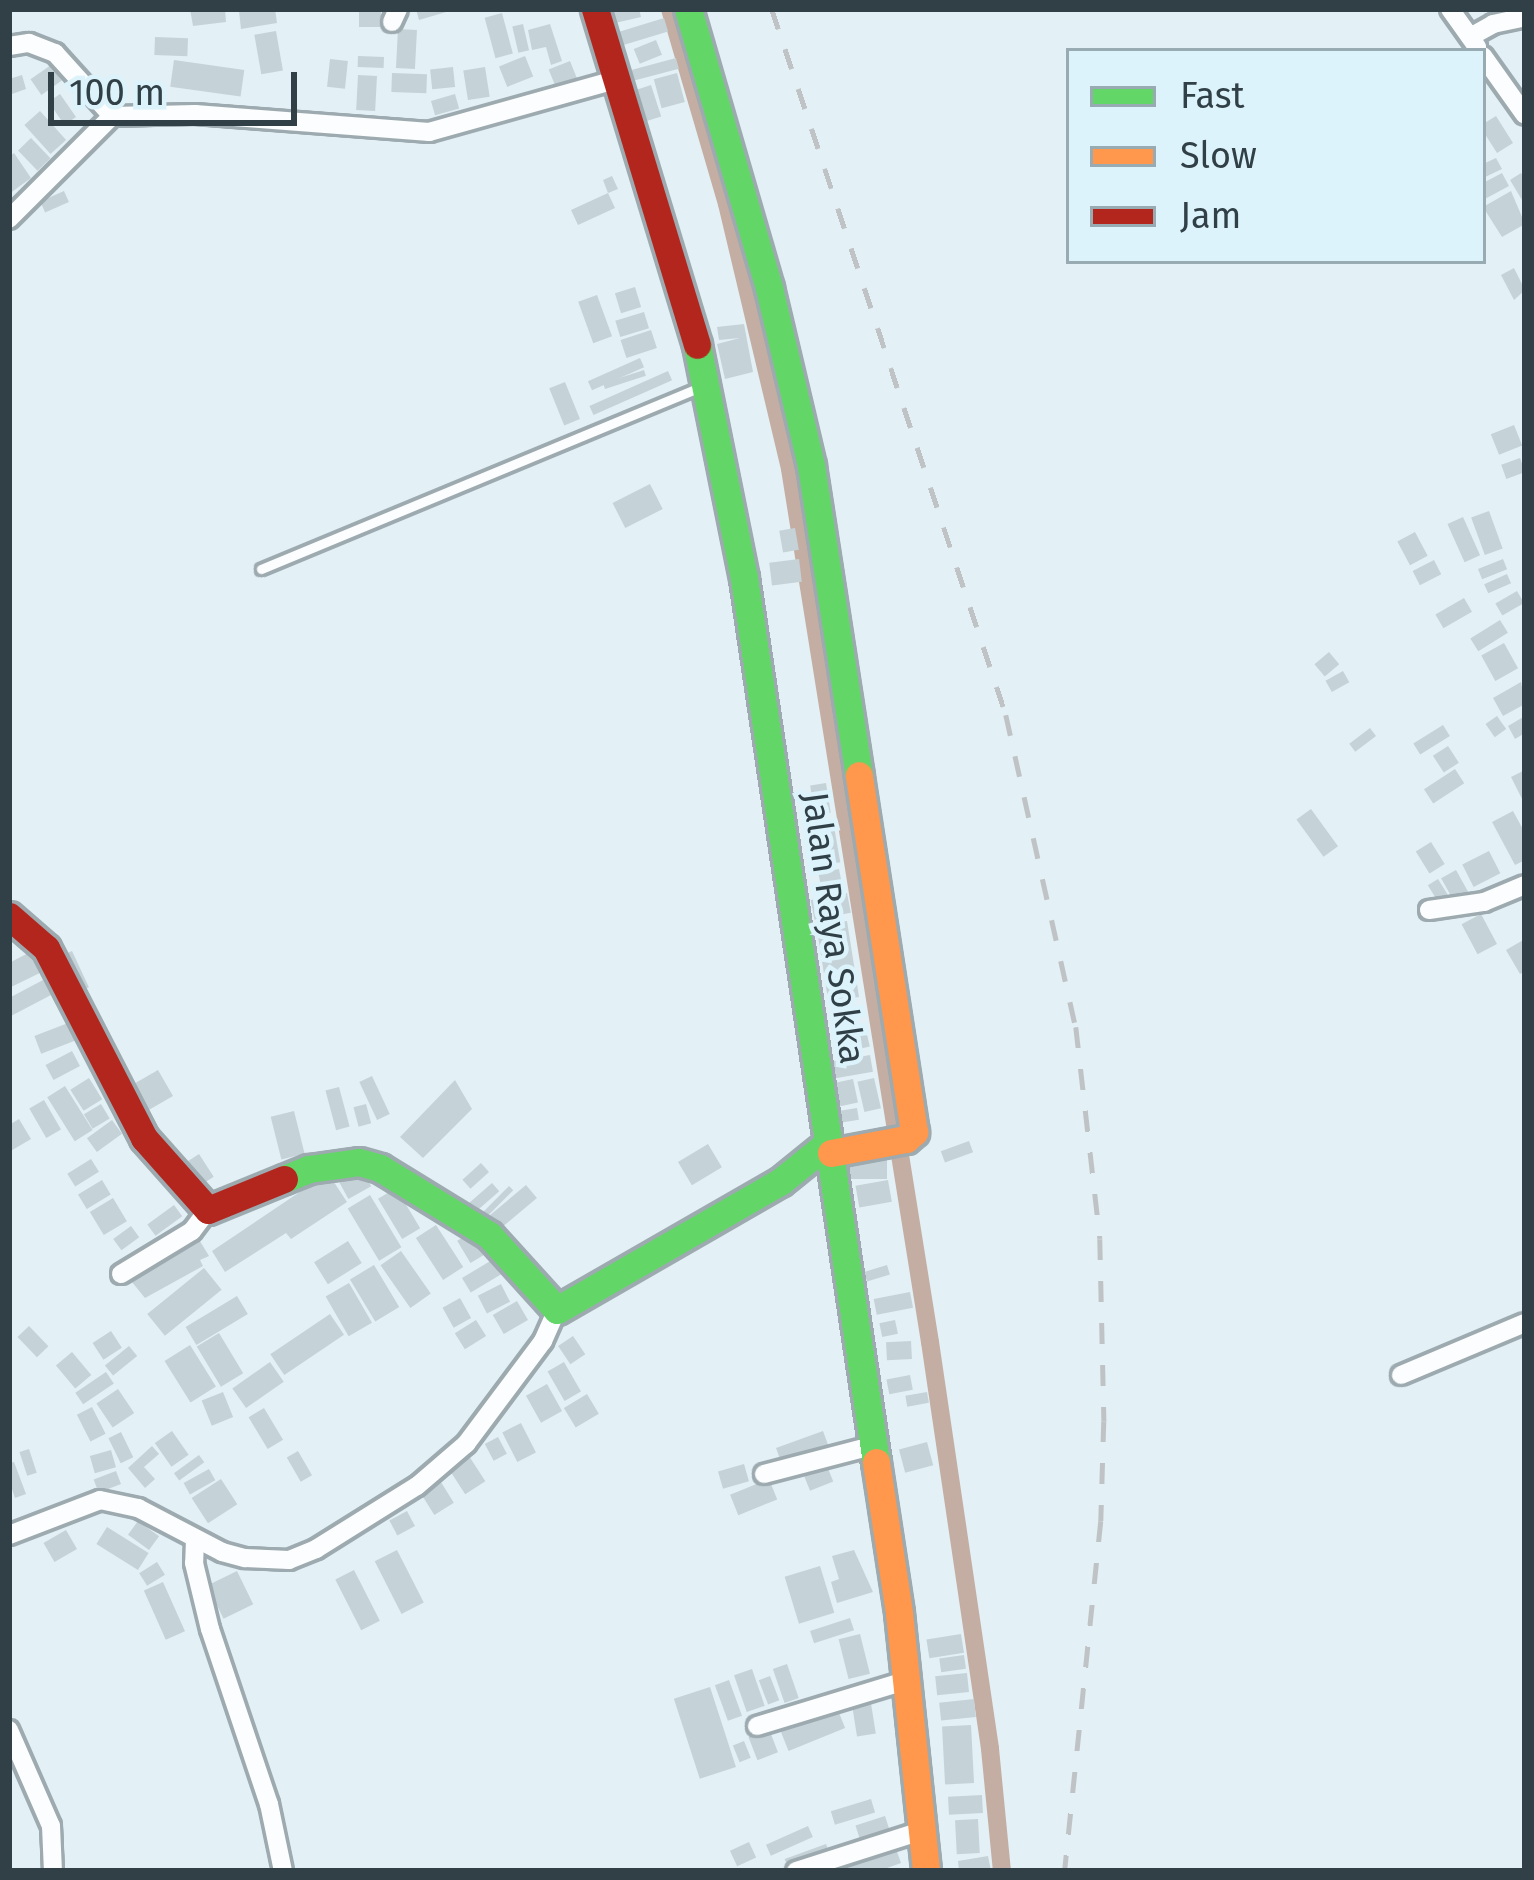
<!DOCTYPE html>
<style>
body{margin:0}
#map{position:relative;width:1534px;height:1880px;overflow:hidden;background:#e3f0f5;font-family:"Fira Sans",sans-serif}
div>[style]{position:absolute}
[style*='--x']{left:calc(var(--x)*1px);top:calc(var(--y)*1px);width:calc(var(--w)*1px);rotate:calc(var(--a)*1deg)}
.canal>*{height:18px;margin:-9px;padding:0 9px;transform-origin:9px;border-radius:9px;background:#c4aea4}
.building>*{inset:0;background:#c5d3d8;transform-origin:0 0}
.roads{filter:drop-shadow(3px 0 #9daaaf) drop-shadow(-3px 0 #9daaaf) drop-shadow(0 3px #9daaaf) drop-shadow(0 -3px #9daaaf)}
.lane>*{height:9px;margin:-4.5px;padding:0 4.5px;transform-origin:4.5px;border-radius:4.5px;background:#fbfdfe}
.street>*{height:18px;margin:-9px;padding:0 9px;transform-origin:9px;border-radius:9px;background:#fbfdfe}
.fast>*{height:27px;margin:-13.5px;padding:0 13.5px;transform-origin:13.5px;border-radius:13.5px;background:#63d668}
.slow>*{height:27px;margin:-13.5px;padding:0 13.5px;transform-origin:13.5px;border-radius:13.5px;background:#ff974d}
.jam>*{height:27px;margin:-13.5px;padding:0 13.5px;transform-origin:13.5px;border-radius:13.5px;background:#b3261e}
.rail>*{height:4.5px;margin-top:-2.25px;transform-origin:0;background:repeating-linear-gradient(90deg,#bfc3c5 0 21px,transparent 0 42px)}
span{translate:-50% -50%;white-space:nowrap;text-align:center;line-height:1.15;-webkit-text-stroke:9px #dcf3fc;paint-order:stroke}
.street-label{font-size:36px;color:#314046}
.frame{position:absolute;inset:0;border:12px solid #314046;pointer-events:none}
.legend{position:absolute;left:1066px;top:48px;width:420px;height:216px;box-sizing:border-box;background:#dcf3fc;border:3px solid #98abb3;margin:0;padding:15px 21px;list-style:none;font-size:36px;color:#314046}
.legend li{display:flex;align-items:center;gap:24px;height:60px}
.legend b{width:60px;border:3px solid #98abb3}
.scale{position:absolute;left:48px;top:72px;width:249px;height:54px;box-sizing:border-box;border:6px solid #314046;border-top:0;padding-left:15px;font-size:36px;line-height:42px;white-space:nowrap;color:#314046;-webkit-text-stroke:9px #dcf3fc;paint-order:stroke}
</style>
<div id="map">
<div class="canal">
<div style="--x:670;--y:9;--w:203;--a:73.7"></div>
<div style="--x:727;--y:204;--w:272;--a:76.6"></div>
<div style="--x:790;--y:469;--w:884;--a:80.89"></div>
<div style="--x:930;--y:1342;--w:411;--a:81.6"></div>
<div style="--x:990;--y:1749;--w:123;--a:84.4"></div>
</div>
<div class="building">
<div style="clip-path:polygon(190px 9px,225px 9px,226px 22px,193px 26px)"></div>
<div style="clip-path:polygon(275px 9px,277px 23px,241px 29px,239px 11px)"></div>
<div style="left:359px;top:9px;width:22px;height:18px"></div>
<div style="clip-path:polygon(416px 9px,453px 9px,453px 10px,419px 20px)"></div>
<div style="clip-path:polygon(612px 9px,639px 9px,641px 17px,615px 23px)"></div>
<div style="left:502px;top:13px;width:42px;height:18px;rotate:75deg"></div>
<div style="left:664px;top:18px;width:14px;height:51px;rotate:73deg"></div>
<div style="left:523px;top:24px;width:27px;height:11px;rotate:77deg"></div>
<div style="clip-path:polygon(550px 24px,562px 61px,551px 65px,546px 47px,532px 50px,528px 30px)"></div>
<div style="left:398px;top:29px;width:19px;height:39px;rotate:3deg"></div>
<div style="left:276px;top:31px;width:40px;height:22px;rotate:80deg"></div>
<div style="left:155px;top:37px;width:33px;height:18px;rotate:2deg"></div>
<div style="left:656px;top:40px;width:16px;height:24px;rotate:68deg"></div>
<div style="left:358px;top:56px;width:26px;height:11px;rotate:2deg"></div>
<div style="left:525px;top:56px;width:22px;height:28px;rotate:68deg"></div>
<div style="left:676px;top:58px;width:11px;height:49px;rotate:75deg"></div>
<div style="left:330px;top:59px;width:18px;height:28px;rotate:6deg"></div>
<div style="left:174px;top:60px;width:71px;height:27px;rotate:8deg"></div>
<div style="left:570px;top:61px;width:22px;height:23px;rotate:68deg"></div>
<div style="left:51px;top:65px;width:19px;height:25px;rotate:55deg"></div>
<div style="left:453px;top:67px;width:20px;height:23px;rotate:84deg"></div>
<div style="left:485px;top:67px;width:30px;height:22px;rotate:81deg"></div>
<div style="left:392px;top:73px;width:35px;height:19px;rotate:2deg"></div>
<div style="left:677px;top:73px;width:30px;height:24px;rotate:75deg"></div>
<div style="clip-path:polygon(22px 75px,26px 89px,9px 95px,9px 79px)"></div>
<div style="left:358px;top:75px;width:19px;height:35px;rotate:3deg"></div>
<div style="left:651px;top:85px;width:33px;height:16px;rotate:72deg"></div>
<div style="left:60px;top:94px;width:28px;height:14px;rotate:55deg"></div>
<div style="left:455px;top:94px;width:15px;height:25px;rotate:74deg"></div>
<div style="left:40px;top:111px;width:39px;height:21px;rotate:48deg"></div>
<div style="clip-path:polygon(1496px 116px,1513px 143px,1497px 153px,1483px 131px,1483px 124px)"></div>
<div style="left:31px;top:138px;width:28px;height:18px;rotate:46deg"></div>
<div style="clip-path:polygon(14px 153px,31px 178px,9px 194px,9px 157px)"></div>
<div style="clip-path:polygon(1496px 158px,1502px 169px,1483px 178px,1483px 164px)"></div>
<div style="clip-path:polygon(1502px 173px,1509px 186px,1483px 200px,1483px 183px)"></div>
<div style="clip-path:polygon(1521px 173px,1525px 180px,1525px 205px,1510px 180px)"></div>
<div style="clip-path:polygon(612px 176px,618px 189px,608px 193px,615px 208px,578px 225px,571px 210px,608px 193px,603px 180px)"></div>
<div style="left:64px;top:191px;width:12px;height:26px;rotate:66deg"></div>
<div style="clip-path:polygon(1511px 191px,1525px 224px,1502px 237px,1483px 207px)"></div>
<div style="clip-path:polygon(1514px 268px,1525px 290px,1514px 300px,1501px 275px)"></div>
<div style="left:635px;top:287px;width:21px;height:21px;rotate:73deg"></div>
<div style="left:597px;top:295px;width:44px;height:20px;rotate:70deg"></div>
<div style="left:644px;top:312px;width:17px;height:30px;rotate:73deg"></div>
<div style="clip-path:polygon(744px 324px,753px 372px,725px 379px,717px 344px,740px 338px,719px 340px,717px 327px)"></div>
<div style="left:651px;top:330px;width:19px;height:32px;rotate:72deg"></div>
<div style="left:640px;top:358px;width:10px;height:57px;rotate:66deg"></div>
<div style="left:644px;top:370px;width:6px;height:43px;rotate:72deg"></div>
<div style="left:668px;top:371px;width:10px;height:86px;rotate:66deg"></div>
<div style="left:565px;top:382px;width:40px;height:17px;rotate:68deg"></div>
<div style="left:1514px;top:425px;width:22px;height:25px;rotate:68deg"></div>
<div style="left:1520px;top:458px;width:15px;height:20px;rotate:70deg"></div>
<div style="left:650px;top:484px;width:28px;height:42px;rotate:63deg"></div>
<div style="left:1489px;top:511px;width:40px;height:19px;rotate:70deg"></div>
<div style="left:1463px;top:517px;width:42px;height:17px;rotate:66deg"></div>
<div style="left:795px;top:528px;width:22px;height:16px;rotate:80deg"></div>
<div style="left:1415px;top:532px;width:27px;height:20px;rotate:62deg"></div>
<div style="left:799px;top:559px;width:23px;height:30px;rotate:83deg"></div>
<div style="left:1503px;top:559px;width:11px;height:27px;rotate:68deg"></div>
<div style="left:1434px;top:560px;width:16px;height:24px;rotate:63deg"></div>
<div style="left:1507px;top:574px;width:10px;height:25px;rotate:66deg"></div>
<div style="left:1517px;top:591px;width:14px;height:25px;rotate:60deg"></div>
<div style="left:1464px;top:598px;width:16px;height:33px;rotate:60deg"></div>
<div style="left:1500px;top:620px;width:15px;height:35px;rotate:58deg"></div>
<div style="left:1504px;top:643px;width:29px;height:26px;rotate:61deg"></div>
<div style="left:1329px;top:652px;width:16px;height:19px;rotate:50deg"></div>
<div style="left:1343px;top:671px;width:13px;height:20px;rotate:61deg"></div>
<div style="clip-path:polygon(1521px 682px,1525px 704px,1503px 716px,1493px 698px)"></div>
<div style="left:1497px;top:716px;width:16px;height:14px;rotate:55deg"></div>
<div style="clip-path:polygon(1525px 716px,1525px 733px,1515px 739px,1508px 726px)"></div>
<div style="left:1443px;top:725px;width:13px;height:35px;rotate:58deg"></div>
<div style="left:1370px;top:728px;width:10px;height:26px;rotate:53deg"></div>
<div style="left:1448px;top:746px;width:20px;height:18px;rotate:57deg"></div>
<div style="left:1455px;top:769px;width:17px;height:37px;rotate:57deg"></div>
<div style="clip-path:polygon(1525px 770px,1525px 805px,1511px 777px)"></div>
<div style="left:826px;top:783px;width:30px;height:16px;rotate:81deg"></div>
<div style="left:1311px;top:809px;width:46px;height:18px;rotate:54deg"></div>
<div style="clip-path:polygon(1513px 811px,1525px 833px,1525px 860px,1515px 865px,1492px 822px)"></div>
<div style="left:833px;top:821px;width:42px;height:14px;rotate:80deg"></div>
<div style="left:1431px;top:842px;width:26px;height:18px;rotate:58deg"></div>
<div style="left:1489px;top:851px;width:25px;height:30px;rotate:63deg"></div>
<div style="left:839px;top:869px;width:20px;height:21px;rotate:79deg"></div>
<div style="left:1456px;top:870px;width:29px;height:17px;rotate:61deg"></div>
<div style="left:1438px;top:879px;width:22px;height:12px;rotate:58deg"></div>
<div style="left:847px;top:893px;width:20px;height:37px;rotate:79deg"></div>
<div style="left:1481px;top:914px;width:34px;height:22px;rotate:62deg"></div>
<div style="left:847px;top:921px;width:77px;height:31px;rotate:81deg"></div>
<div style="clip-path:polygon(1525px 939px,1525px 971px,1520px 974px,1506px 950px)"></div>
<div style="clip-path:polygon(38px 948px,48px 969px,9px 988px,9px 963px)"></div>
<div style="left:72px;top:951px;width:40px;height:18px;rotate:65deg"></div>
<div style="clip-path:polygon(43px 980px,51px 995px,9px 1017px,9px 998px)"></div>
<div style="left:68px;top:1023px;width:19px;height:36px;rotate:69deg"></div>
<div style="left:866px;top:1030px;width:17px;height:28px;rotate:77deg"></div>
<div style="left:72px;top:1051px;width:17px;height:30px;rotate:62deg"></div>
<div style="left:870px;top:1055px;width:17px;height:38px;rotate:80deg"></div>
<div style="left:158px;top:1070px;width:30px;height:32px;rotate:60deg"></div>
<div style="left:372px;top:1076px;width:42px;height:14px;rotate:65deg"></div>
<div style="left:89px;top:1078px;width:25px;height:22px;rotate:58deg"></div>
<div style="left:874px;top:1078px;width:31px;height:17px;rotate:77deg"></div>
<div style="left:853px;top:1079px;width:24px;height:18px;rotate:78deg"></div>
<div style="clip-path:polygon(455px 1080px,472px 1109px,423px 1158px,400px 1137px)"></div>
<div style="left:65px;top:1086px;width:52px;height:21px;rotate:58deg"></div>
<div style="left:339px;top:1087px;width:41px;height:14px;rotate:75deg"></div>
<div style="left:44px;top:1100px;width:34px;height:17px;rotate:60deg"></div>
<div style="left:101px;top:1104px;width:17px;height:20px;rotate:59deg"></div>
<div style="left:366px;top:1104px;width:20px;height:13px;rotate:75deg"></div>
<div style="left:857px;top:1108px;width:12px;height:19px;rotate:81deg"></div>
<div style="left:294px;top:1111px;width:44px;height:24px;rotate:76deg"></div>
<div style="clip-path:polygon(19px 1119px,31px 1139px,9px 1152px,9px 1125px)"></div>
<div style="left:112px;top:1120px;width:17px;height:31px;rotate:54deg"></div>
<div style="left:969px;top:1141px;width:12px;height:30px;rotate:70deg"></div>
<div style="left:708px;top:1144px;width:27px;height:35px;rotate:59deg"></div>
<div style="left:199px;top:1154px;width:27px;height:17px;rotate:57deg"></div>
<div style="left:887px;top:1155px;width:24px;height:38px;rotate:90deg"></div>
<div style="left:91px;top:1159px;width:15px;height:28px;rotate:58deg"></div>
<div style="left:481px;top:1163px;width:12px;height:25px;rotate:48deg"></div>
<div style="left:361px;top:1168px;width:21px;height:26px;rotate:61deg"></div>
<div style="clip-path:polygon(328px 1173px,347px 1202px,291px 1239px,286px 1233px,225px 1272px,212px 1251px)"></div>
<div style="left:102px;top:1180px;width:17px;height:28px;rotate:59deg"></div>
<div style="left:888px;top:1180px;width:22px;height:33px;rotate:80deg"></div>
<div style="left:492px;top:1183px;width:11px;height:33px;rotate:49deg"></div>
<div style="left:526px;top:1185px;width:17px;height:55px;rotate:50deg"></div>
<div style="left:509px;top:1186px;width:6px;height:43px;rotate:45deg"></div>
<div style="left:396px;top:1188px;width:47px;height:21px;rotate:59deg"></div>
<div style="left:370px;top:1195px;width:61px;height:26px;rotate:59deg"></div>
<div style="left:113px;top:1198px;width:27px;height:27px;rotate:59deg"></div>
<div style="left:174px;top:1205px;width:14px;height:33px;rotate:54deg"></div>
<div style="left:436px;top:1225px;width:50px;height:24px;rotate:57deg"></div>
<div style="left:131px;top:1226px;width:14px;height:22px;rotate:54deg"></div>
<div style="clip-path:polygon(195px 1233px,209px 1256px,200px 1260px,203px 1266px,145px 1298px,127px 1276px)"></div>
<div style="left:470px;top:1233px;width:26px;height:15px;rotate:59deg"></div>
<div style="left:348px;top:1241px;width:26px;height:40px;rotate:58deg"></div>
<div style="left:401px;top:1251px;width:52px;height:25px;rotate:55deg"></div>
<div style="left:492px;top:1260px;width:17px;height:35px;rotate:59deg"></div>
<div style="left:374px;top:1265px;width:49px;height:28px;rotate:59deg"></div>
<div style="left:887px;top:1265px;width:10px;height:24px;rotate:73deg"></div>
<div style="left:204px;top:1268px;width:28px;height:73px;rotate:51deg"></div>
<div style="left:349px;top:1283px;width:46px;height:27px;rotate:60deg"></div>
<div style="left:501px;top:1284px;width:20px;height:26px;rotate:63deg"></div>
<div style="left:910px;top:1292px;width:16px;height:37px;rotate:79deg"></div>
<div style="left:237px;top:1296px;width:21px;height:60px;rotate:59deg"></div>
<div style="left:460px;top:1298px;width:23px;height:20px;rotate:61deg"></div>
<div style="left:517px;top:1301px;width:22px;height:28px;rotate:60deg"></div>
<div style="left:330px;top:1314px;width:25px;height:72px;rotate:56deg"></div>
<div style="left:476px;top:1320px;width:19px;height:25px;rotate:58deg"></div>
<div style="left:895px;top:1320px;width:14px;height:16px;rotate:78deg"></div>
<div style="left:29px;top:1326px;width:28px;height:16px;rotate:46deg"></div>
<div style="left:111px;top:1331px;width:20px;height:22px;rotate:57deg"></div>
<div style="left:219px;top:1333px;width:47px;height:26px;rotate:59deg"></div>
<div style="left:573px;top:1336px;width:22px;height:18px;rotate:56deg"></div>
<div style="left:911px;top:1341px;width:18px;height:25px;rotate:87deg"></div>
<div style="left:190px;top:1345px;width:49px;height:30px;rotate:58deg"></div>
<div style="left:129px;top:1346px;width:13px;height:31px;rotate:51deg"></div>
<div style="left:72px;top:1352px;width:30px;height:21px;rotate:50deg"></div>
<div style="left:270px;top:1362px;width:24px;height:46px;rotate:55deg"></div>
<div style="left:564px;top:1362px;width:34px;height:19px;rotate:60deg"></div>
<div style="left:106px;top:1372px;width:14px;height:37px;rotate:56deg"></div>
<div style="left:910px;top:1375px;width:15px;height:24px;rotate:79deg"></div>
<div style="left:547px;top:1384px;width:31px;height:24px;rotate:61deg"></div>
<div style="left:118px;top:1389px;width:29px;height:26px;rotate:56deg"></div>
<div style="left:223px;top:1392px;width:27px;height:23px;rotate:68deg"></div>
<div style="left:927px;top:1392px;width:11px;height:22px;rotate:80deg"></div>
<div style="left:587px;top:1394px;width:23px;height:27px;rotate:59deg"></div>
<div style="left:92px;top:1407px;width:30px;height:17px;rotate:63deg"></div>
<div style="left:264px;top:1408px;width:37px;height:18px;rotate:59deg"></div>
<div style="left:521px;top:1423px;width:33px;height:21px;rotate:63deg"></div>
<div style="left:172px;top:1431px;width:29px;height:21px;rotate:55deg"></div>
<div style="left:823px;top:1431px;width:15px;height:50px;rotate:70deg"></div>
<div style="left:121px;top:1432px;width:28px;height:14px;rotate:64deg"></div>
<div style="left:498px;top:1437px;width:19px;height:15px;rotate:62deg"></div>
<div style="left:927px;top:1442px;width:24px;height:29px;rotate:75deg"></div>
<div style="clip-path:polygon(152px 1446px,159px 1454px,144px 1467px,155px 1479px,145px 1488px,128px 1468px)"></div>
<div style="left:29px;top:1449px;width:25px;height:10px;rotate:72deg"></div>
<div style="left:111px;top:1450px;width:18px;height:22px;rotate:74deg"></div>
<div style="left:298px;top:1451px;width:28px;height:13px;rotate:60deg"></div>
<div style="left:199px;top:1455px;width:9px;height:31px;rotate:54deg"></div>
<div style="left:469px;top:1456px;width:30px;height:24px;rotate:57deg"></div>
<div style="left:825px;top:1461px;width:22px;height:25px;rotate:68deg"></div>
<div style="clip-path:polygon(14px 1462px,26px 1494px,15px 1498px,9px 1480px,9px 1463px)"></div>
<div style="left:744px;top:1464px;width:18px;height:27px;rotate:74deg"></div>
<div style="left:209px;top:1469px;width:13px;height:29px;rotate:61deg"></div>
<div style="left:116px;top:1471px;width:14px;height:24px;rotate:69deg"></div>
<div style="left:221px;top:1479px;width:30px;height:35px;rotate:57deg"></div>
<div style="left:439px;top:1479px;width:28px;height:23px;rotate:58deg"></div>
<div style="left:769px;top:1479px;width:22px;height:42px;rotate:68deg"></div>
<div style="left:407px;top:1511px;width:17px;height:20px;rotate:62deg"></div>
<div style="left:138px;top:1521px;width:26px;height:17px;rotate:36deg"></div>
<div style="left:107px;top:1527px;width:49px;height:20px;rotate:32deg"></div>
<div style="left:66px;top:1530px;width:22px;height:26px;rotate:60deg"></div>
<div style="left:397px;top:1550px;width:59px;height:25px;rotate:63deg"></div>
<div style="clip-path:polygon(854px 1550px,873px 1592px,837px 1603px,831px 1582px,839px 1579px,832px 1556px)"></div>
<div style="left:157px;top:1562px;width:15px;height:21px;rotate:58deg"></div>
<div style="left:820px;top:1566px;width:49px;height:37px;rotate:73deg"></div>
<div style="left:354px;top:1570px;width:57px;height:21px;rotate:63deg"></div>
<div style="left:237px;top:1571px;width:37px;height:33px;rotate:64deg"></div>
<div style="left:163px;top:1582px;width:54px;height:21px;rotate:66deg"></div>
<div style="left:850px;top:1618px;width:13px;height:42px;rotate:72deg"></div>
<div style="left:860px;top:1634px;width:41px;height:22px;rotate:76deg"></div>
<div style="left:961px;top:1634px;width:19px;height:35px;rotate:81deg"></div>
<div style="left:964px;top:1655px;width:14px;height:25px;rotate:82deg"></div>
<div style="left:787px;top:1664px;width:36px;height:15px;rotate:71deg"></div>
<div style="left:752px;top:1669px;width:39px;height:19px;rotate:71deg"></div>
<div style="left:967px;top:1673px;width:19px;height:32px;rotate:84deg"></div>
<div style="left:770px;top:1676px;width:26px;height:12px;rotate:69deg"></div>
<div style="left:729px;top:1680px;width:38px;height:15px;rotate:70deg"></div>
<div style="left:710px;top:1687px;width:84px;height:38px;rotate:72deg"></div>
<div style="left:870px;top:1697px;width:37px;height:19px;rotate:81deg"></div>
<div style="left:974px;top:1699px;width:18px;height:35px;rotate:84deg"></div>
<div style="left:835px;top:1703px;width:27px;height:61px;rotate:68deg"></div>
<div style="left:971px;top:1725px;width:58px;height:29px;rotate:87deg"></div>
<div style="left:769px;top:1729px;width:25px;height:22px;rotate:69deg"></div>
<div style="left:744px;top:1741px;width:18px;height:12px;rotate:68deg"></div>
<div style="left:982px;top:1795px;width:18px;height:34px;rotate:87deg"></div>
<div style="left:871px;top:1799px;width:14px;height:42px;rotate:73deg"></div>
<div style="left:885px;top:1816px;width:19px;height:31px;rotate:72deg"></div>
<div style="left:978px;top:1819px;width:34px;height:23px;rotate:87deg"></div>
<div style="left:808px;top:1826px;width:12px;height:46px;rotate:66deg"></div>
<div style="left:749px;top:1842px;width:17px;height:21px;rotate:65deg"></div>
<div style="left:826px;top:1844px;width:15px;height:44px;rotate:70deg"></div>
<div style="clip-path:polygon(895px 1846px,901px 1863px,879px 1871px,826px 1871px)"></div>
<div style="clip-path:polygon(988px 1856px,991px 1871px,959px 1871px,958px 1861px)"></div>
</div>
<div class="roads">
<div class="lane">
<div style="--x:261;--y:569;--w:475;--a:-22.5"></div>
</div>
<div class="street">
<div style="--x:1450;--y:9;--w:47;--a:54.6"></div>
<div style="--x:392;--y:22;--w:14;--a:-65"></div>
<div style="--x:1470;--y:37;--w:26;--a:-29"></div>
<div style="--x:1493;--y:24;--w:33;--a:-12"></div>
<div style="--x:9;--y:46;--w:20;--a:-9"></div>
<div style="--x:29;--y:43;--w:28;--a:21"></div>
<div style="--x:55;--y:53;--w:85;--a:47.9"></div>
<div style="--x:112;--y:116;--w:83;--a:-1.4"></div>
<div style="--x:195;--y:114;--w:235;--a:4.4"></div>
<div style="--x:429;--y:132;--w:197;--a:-15.6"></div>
<div style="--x:1483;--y:56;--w:72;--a:54.6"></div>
<div style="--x:9;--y:219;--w:146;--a:-45"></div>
<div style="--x:1429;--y:910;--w:56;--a:-8.3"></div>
<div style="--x:1484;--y:902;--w:44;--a:-22.5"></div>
<div style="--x:121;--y:1274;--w:83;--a:-31.2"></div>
<div style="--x:192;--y:1231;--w:26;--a:-53"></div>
<div style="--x:1401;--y:1375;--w:134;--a:-22.8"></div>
<div style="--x:764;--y:1474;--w:115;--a:-14.6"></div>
<div style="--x:9;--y:1535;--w:97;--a:-21"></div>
<div style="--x:100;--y:1500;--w:39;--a:12"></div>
<div style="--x:138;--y:1508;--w:95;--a:27.6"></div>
<div style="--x:222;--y:1552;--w:24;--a:15"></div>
<div style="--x:245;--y:1558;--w:44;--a:2.6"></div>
<div style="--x:289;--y:1560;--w:29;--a:-22"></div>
<div style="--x:316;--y:1549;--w:119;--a:-32"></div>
<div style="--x:417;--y:1486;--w:65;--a:-40.6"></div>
<div style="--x:466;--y:1444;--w:129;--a:-53.2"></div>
<div style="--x:543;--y:1341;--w:34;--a:-66"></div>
<div style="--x:195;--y:1539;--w:24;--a:92"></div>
<div style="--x:194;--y:1563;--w:68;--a:76.4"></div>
<div style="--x:210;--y:1629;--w:185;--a:71.4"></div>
<div style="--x:269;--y:1804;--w:68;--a:78.2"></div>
<div style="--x:757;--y:1726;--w:158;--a:-16.9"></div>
<div style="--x:9;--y:1730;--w:105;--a:66.4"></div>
<div style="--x:51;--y:1826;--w:45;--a:87.5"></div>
<div style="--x:796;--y:1871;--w:131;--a:-17.7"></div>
</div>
<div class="fast">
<div style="--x:688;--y:9;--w:291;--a:73.8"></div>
<div style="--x:769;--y:288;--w:183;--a:76.7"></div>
<div style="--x:811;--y:466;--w:313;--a:81.2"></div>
<div style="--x:697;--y:345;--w:238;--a:78.6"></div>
<div style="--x:744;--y:578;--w:894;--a:81.51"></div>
<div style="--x:284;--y:1179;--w:27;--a:-22"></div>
<div style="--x:309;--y:1169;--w:50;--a:-8"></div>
<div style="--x:359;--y:1162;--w:22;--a:16"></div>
<div style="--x:380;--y:1168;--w:128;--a:31.6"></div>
<div style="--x:489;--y:1235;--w:101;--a:47.8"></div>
<div style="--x:557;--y:1310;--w:257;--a:-29.9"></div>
<div style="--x:780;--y:1182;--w:60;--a:-39"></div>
</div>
<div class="slow">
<div style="--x:831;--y:1153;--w:76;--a:-10.6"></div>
<div style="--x:906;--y:1139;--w:11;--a:-41"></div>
<div style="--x:914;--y:1132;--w:361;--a:-98.8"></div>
<div style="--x:876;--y:1462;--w:153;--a:81.3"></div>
<div style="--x:899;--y:1613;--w:259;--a:84"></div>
</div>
<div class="jam">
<div style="--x:595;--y:9;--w:351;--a:73.1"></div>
<div style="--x:9;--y:916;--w:49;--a:40.9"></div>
<div style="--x:46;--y:948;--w:214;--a:62.7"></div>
<div style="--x:144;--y:1138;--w:96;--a:48.4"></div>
<div style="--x:208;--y:1210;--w:82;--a:-22.2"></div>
</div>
</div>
<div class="rail">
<div style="--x:772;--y:9;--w:744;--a:71.66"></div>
<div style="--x:1006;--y:715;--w:320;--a:77.4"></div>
<div style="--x:1076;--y:1027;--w:213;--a:83.5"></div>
<div style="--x:1100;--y:1239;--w:182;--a:88.7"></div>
<div style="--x:1104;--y:1421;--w:100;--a:91.7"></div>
<div style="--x:1101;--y:1521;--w:352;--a:95.9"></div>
</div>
<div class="street-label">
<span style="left:833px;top:928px;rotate:82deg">Jalan Raya Sokka</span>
</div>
<div class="frame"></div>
<ul class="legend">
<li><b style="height:15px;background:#63d668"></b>Fast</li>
<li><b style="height:15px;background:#ff974d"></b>Slow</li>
<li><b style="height:15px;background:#b3261e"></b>Jam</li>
</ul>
<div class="scale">100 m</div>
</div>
